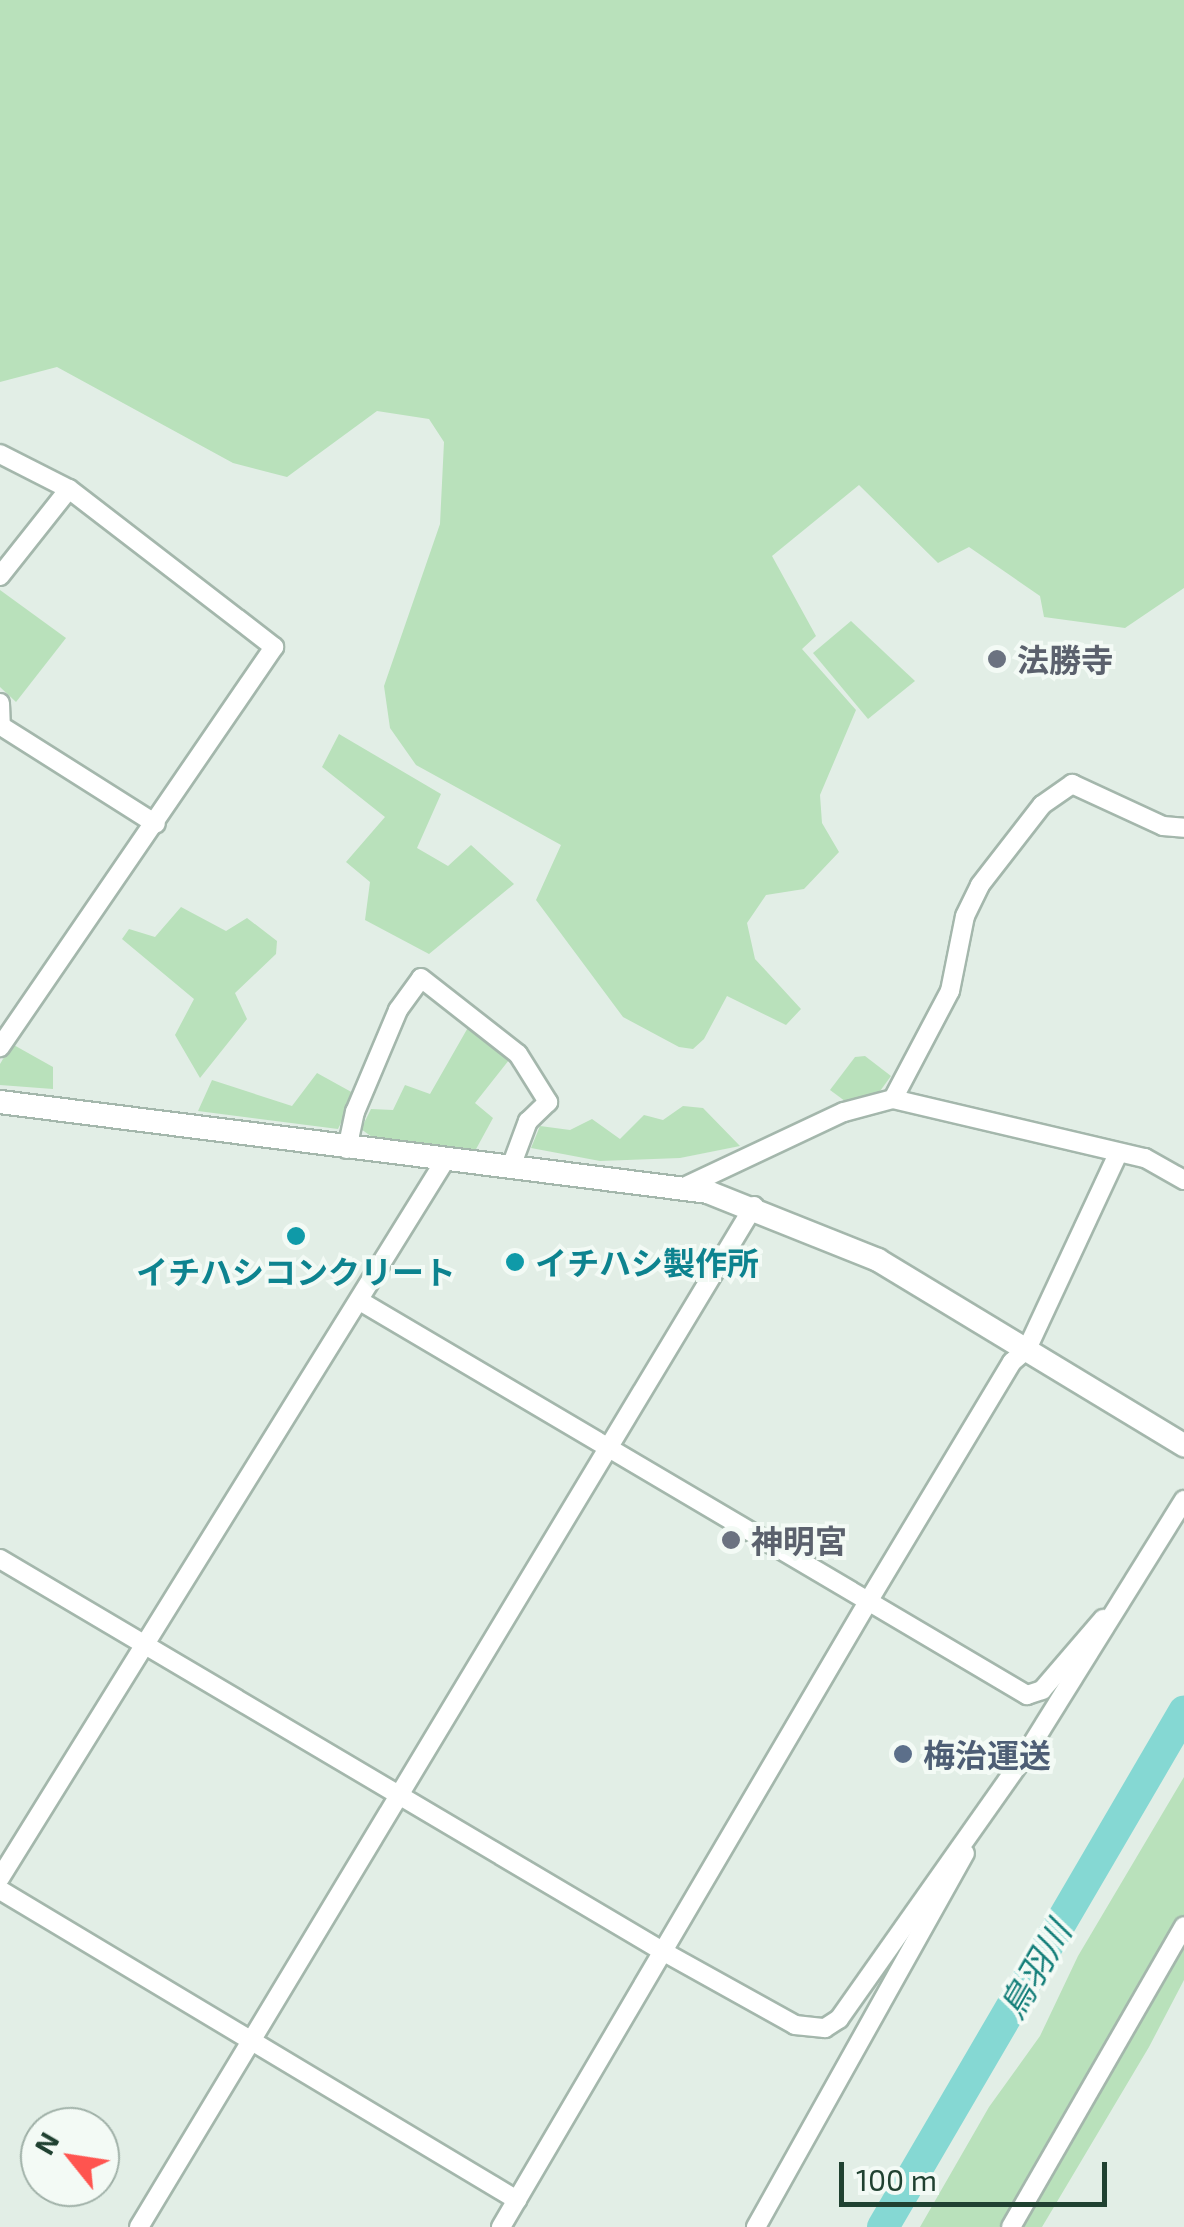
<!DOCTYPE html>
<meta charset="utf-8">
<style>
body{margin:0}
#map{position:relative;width:1184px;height:2227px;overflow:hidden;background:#e2eee6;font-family:"Exo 2","Noto Sans JP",sans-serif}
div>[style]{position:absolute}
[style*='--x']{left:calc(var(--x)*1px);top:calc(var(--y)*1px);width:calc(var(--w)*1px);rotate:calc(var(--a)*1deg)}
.green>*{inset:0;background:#b9e1bb}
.river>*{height:32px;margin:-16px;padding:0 16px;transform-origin:16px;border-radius:16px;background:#85d8d3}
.roads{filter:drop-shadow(2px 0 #a4b7ac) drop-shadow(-2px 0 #a4b7ac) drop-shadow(0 2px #a4b7ac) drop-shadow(0 -2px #a4b7ac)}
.minor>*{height:18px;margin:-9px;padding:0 9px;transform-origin:9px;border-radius:9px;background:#fff}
.tertiary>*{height:22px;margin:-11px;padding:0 11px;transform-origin:11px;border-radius:11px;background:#fff}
.dots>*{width:28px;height:28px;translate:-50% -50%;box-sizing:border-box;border:5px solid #f3faf5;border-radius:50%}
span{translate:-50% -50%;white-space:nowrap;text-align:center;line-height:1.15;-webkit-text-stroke:8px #f3faf5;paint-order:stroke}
.worship-label{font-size:32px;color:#5b616d;font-weight:700}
.left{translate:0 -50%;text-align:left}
.culture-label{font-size:32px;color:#0d838f;font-weight:700}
.service-label{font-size:32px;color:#4e5e75;font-weight:700}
.water-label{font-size:35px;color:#137e79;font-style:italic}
.north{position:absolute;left:20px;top:2107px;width:100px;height:100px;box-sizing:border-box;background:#f3faf5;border:2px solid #9fb0a7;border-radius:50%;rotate:300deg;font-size:28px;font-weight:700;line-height:40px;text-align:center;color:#204131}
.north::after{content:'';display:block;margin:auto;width:35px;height:45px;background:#ff544f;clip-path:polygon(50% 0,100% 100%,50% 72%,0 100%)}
.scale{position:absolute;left:839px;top:2162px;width:268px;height:45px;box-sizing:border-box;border:5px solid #204131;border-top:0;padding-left:12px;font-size:30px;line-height:35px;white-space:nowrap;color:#204131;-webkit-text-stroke:8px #f3faf5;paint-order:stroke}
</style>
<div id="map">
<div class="green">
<div style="clip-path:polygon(0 0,1184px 0,1184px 588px,1125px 628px,1044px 617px,1040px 596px,969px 547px,938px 563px,859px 485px,772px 556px,816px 636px,802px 649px,856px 710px,820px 795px,822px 823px,839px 852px,804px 889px,766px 895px,747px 923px,755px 959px,801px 1009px,786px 1025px,727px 996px,704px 1039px,693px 1049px,679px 1047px,623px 1017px,536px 900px,561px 845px,416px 765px,390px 728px,384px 686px,440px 524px,444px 442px,429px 419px,377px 411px,287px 477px,233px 463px,57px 367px,0 382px)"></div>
<div style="clip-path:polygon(0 590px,66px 638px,16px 702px,0 687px)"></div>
<div style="clip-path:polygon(851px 621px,915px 681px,868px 719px,813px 653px)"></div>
<div style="clip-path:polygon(339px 734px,441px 794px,417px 848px,448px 866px,471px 845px,514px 884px,429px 954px,365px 920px,370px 882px,346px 862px,385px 817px,322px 767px)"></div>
<div style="clip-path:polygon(181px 907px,226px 931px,247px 918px,277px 941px,276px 954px,235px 993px,247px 1019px,200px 1078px,175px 1035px,194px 999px,122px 939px,129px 929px,155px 937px)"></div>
<div style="clip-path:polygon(470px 1024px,513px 1055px,475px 1103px,493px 1118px,475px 1151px,372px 1137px,361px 1129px,371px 1109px,393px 1110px,405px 1085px,430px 1094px)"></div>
<div style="clip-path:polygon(12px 1044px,53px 1067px,53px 1089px,0 1085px,0 1064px)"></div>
<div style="clip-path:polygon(865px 1056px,891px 1076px,875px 1098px,849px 1104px,830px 1090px,855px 1057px)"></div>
<div style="clip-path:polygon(317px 1073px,355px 1094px,338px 1129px,198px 1111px,212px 1080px,292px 1106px)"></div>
<div style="clip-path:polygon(683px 1106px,703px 1108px,740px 1146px,680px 1158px,600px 1161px,531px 1148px,540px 1126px,570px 1130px,592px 1119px,620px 1139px,644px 1115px,663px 1120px)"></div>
<div style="clip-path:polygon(1184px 1777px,1184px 1980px,1149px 2047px,1042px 2227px,920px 2227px,989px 2107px,1040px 2036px,1078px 1956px)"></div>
</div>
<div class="river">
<div style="--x:883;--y:2227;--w:597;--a:-59.7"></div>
</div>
<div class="roads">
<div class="minor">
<div style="--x:0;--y:454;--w:77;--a:26.9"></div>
<div style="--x:69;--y:489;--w:259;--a:37.6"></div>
<div style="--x:274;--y:647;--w:485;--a:124.4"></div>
<div style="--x:0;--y:576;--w:111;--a:-51.6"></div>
<div style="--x:0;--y:703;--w:23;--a:88"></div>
<div style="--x:1;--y:726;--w:183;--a:32.3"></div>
<div style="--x:893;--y:1099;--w:122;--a:-62.2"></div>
<div style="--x:950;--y:991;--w:76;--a:-78.7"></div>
<div style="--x:965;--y:916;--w:34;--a:-64"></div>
<div style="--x:980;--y:885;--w:101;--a:-52.2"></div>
<div style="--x:1042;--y:805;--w:37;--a:-35"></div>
<div style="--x:1072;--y:784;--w:100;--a:24.8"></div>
<div style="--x:1163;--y:826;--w:21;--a:5"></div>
<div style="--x:347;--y:1149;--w:38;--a:-78"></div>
<div style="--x:355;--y:1112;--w:111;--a:-67.1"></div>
<div style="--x:398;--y:1010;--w:39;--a:-54"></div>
<div style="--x:421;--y:978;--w:123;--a:38.1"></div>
<div style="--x:518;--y:1054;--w:57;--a:58"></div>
<div style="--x:548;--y:1102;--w:28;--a:136"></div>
<div style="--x:528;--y:1121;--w:46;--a:110.4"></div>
<div style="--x:680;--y:1189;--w:181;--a:-25.2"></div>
<div style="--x:844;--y:1112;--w:51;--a:-14.9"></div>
<div style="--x:893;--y:1099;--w:259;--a:13.2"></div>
<div style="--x:1145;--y:1158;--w:45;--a:29.4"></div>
<div style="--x:360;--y:1301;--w:775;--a:30.57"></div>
<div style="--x:1027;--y:1695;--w:16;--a:-18"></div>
<div style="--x:1042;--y:1690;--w:94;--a:-49.3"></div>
<div style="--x:0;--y:1559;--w:772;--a:30.62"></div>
<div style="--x:664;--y:1952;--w:150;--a:29.1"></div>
<div style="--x:795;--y:2025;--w:30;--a:6"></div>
<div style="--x:825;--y:2028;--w:17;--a:-33"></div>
<div style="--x:839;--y:2019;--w:321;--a:-54.8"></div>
<div style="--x:1024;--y:1757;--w:303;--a:-58.1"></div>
<div style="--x:0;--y:1878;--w:842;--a:-58.2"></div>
<div style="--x:0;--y:1890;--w:603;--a:30.95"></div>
<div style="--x:139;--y:2227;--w:1192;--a:-58.94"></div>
<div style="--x:501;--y:2227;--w:727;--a:-59.59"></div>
<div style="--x:869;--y:1600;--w:278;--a:-59"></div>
<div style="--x:1012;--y:1362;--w:20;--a:-41"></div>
<div style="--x:1027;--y:1349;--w:213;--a:-65"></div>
<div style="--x:756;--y:2227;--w:428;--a:-60.8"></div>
<div style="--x:1011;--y:2227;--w:347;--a:-60.1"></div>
</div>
<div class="tertiary">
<div style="--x:0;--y:1102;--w:714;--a:7.24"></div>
<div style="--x:708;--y:1192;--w:183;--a:21.8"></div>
<div style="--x:878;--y:1260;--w:358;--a:31.2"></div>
</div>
</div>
<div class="dots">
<div style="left:997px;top:659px;background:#6b7280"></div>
<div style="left:296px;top:1236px;background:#0f9aa8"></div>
<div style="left:515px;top:1262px;background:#0f9aa8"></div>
<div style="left:731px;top:1540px;background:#6b7280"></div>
<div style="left:903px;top:1754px;background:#5c6f8a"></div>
</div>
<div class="worship-label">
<span class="left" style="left:1017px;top:659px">法勝寺</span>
<span class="left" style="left:751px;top:1540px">神明宮</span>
</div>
<div class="culture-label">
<span class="left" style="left:535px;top:1262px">イチハシ製作所</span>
<span style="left:296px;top:1271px">イチハシコンクリート</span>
</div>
<div class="service-label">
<span class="left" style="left:923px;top:1754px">梅治運送</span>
</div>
<div class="water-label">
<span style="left:1034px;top:1969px;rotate:-60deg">鳥羽川</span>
</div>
<div class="north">N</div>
<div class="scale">100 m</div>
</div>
